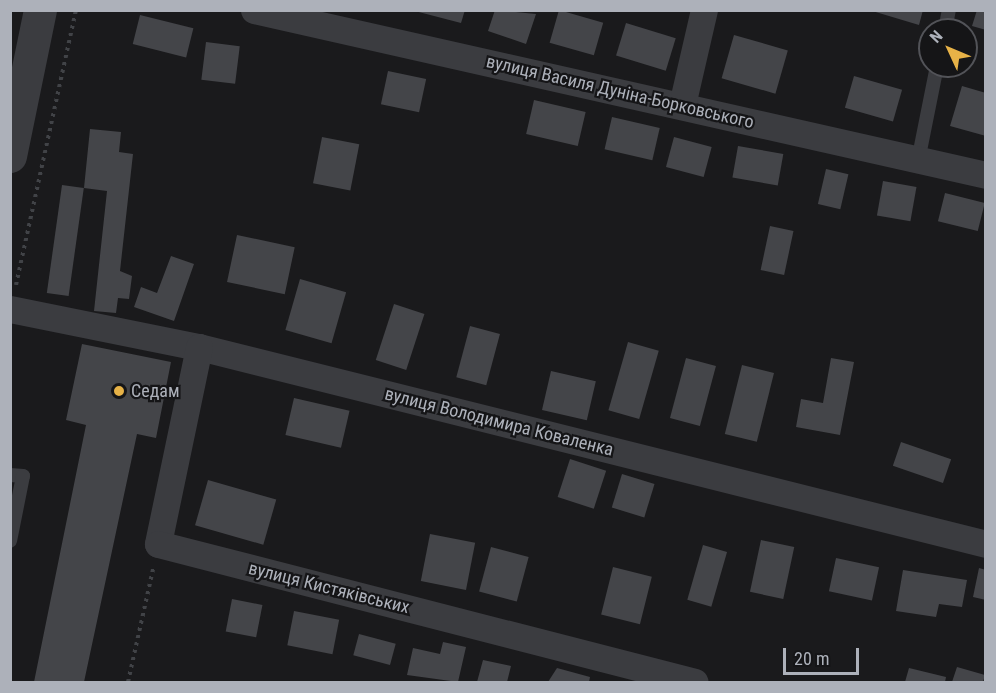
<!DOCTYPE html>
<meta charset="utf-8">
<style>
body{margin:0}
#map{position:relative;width:996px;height:693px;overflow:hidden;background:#1a1a1c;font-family:"Roboto Condensed",sans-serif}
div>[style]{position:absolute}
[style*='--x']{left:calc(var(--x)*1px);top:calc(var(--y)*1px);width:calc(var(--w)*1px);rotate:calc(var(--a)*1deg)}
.building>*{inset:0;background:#444549;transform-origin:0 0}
.path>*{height:4px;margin-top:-2px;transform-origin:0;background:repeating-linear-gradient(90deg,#414347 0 3px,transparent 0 7.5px)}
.service>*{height:14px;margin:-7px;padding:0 7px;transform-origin:7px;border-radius:7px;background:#3b3c40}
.minor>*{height:27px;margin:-13.5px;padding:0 13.5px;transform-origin:13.5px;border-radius:13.5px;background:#3b3c40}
.tertiary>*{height:33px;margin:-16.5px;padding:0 16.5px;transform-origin:16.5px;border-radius:16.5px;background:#3b3c40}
.dots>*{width:16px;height:16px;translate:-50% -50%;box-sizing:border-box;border:3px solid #151517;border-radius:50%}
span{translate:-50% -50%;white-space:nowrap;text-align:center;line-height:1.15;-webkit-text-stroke:4.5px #151517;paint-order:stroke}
.street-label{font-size:18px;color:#adb1ba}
.poi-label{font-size:18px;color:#adb1ba}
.left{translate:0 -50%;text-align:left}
.frame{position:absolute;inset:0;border:12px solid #adb1ba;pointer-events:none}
.north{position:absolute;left:918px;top:18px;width:60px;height:60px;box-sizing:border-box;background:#151517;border:2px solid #525358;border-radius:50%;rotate:314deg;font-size:16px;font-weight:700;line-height:24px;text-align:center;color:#adb1ba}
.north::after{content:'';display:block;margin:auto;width:21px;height:27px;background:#e7b247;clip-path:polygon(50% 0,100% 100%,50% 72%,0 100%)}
.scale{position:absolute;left:783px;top:648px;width:76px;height:27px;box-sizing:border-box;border:3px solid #adb1ba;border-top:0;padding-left:8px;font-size:18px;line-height:21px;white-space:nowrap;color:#adb1ba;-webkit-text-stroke:4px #151517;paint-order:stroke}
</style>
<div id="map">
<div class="building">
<div style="clip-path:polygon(411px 10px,465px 10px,461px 23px)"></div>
<div style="clip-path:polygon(495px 10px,536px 14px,526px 44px,488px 31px)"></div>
<div style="left:559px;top:10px;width:46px;height:34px;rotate:16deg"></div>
<div style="clip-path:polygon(869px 10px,923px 10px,919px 25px)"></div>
<div style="clip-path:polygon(977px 10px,986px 10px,986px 30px,972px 26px)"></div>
<div style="left:140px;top:15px;width:55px;height:30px;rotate:14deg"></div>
<div style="left:626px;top:23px;width:52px;height:34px;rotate:17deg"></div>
<div style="left:734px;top:35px;width:56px;height:45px;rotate:16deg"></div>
<div style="left:206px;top:42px;width:34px;height:38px;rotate:7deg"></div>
<div style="left:388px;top:71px;width:39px;height:34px;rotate:12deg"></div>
<div style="left:854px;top:76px;width:50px;height:33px;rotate:16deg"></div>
<div style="clip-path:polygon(962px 86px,986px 93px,986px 136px,950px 126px)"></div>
<div style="left:534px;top:100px;width:53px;height:35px;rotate:13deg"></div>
<div style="left:612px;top:117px;width:49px;height:33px;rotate:13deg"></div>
<div style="clip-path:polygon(90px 129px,121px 132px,119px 152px,133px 154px,120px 271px,132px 276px,129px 299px,118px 298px,116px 313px,94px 311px,107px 191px,84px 188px)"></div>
<div style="left:322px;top:137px;width:38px;height:47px;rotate:11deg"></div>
<div style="left:674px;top:137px;width:39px;height:31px;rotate:15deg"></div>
<div style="left:738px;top:146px;width:46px;height:32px;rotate:10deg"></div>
<div style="left:826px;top:169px;width:23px;height:36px;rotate:13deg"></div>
<div style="left:883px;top:181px;width:34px;height:35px;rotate:10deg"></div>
<div style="left:62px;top:185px;width:22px;height:109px;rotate:8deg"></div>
<div style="left:945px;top:193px;width:41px;height:29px;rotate:14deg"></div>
<div style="left:770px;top:226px;width:24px;height:45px;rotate:12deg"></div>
<div style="left:237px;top:235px;width:59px;height:48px;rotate:12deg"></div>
<div style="clip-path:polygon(171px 256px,194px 264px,174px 321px,134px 307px,141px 287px,157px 293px)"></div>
<div style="left:300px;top:279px;width:48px;height:53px;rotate:16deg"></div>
<div style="left:394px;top:304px;width:32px;height:59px;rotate:18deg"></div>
<div style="left:470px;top:326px;width:31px;height:53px;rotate:15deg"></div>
<div style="left:628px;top:342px;width:32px;height:71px;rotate:16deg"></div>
<div style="clip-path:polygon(82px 344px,171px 362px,156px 438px,137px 434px,84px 682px,34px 682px,86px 425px,66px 420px)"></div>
<div style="left:686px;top:358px;width:31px;height:62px;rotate:15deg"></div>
<div style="clip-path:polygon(831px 358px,854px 362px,840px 435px,796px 427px,801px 399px,823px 403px)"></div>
<div style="left:742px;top:365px;width:33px;height:71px;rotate:14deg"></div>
<div style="left:551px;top:371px;width:46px;height:40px;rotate:13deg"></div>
<div style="left:294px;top:398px;width:57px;height:38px;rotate:13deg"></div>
<div style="left:901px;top:442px;width:53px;height:25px;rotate:19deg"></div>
<div style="left:570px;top:459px;width:38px;height:40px;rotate:18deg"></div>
<div style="left:622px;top:474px;width:34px;height:35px;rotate:17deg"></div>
<div style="left:208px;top:480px;width:71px;height:47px;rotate:16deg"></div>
<div style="left:430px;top:534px;width:46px;height:48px;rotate:11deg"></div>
<div style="left:761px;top:540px;width:34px;height:53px;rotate:12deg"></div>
<div style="left:703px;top:545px;width:25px;height:57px;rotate:16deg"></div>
<div style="left:491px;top:547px;width:39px;height:46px;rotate:15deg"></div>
<div style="left:836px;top:558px;width:44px;height:34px;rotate:12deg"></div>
<div style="left:613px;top:567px;width:40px;height:49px;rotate:14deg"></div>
<div style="clip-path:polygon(979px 568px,986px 570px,986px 600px,973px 597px)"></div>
<div style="clip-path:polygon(903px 570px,967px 580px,962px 607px,939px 604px,936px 617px,896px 611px)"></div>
<div style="left:232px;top:599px;width:31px;height:33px;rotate:11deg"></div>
<div style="left:294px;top:611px;width:46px;height:35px;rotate:11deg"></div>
<div style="left:359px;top:634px;width:38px;height:22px;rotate:15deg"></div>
<div style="clip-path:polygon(443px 642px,466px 647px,458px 682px,407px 675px,413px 648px,440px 654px)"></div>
<div style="clip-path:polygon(483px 660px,511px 666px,507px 682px,477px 682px)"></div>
<div style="clip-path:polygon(957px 667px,985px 675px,983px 682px,952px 682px)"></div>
<div style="clip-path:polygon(557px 668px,590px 677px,589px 682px,548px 682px)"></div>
<div style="clip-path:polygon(909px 668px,946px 677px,945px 682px,905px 682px)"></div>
</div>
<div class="path">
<div style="--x:16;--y:285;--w:281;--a:-77.7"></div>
<div style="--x:128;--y:682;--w:116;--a:-77.5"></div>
</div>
<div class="service">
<div style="--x:945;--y:30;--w:20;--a:-79"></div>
<div style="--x:918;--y:161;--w:97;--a:-78.7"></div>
<div style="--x:10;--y:475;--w:13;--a:4"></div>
<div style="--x:23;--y:476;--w:66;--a:101.3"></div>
</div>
<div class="minor">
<div style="--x:254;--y:10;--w:750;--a:12.7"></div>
<div style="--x:682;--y:105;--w:98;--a:-77"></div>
<div style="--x:10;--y:309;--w:193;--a:11.4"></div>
<div style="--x:199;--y:347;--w:811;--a:14.05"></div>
<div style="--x:199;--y:347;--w:201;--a:101.8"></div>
<div style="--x:158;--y:544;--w:554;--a:14.41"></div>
</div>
<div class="tertiary">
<div style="--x:10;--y:156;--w:149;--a:-78.4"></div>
</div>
<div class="dots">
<div style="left:119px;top:391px;background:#e7b247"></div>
</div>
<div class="street-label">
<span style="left:620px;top:92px;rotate:13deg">вулиця Василя Дуніна-Борковського</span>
<span style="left:499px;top:422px;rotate:14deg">вулиця Володимира Коваленка</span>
<span style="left:329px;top:588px;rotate:14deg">вулиця Кистяківських</span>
</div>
<div class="poi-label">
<span class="left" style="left:131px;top:391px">Седам</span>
</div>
<div class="frame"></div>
<div class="north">N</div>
<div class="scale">20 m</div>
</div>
